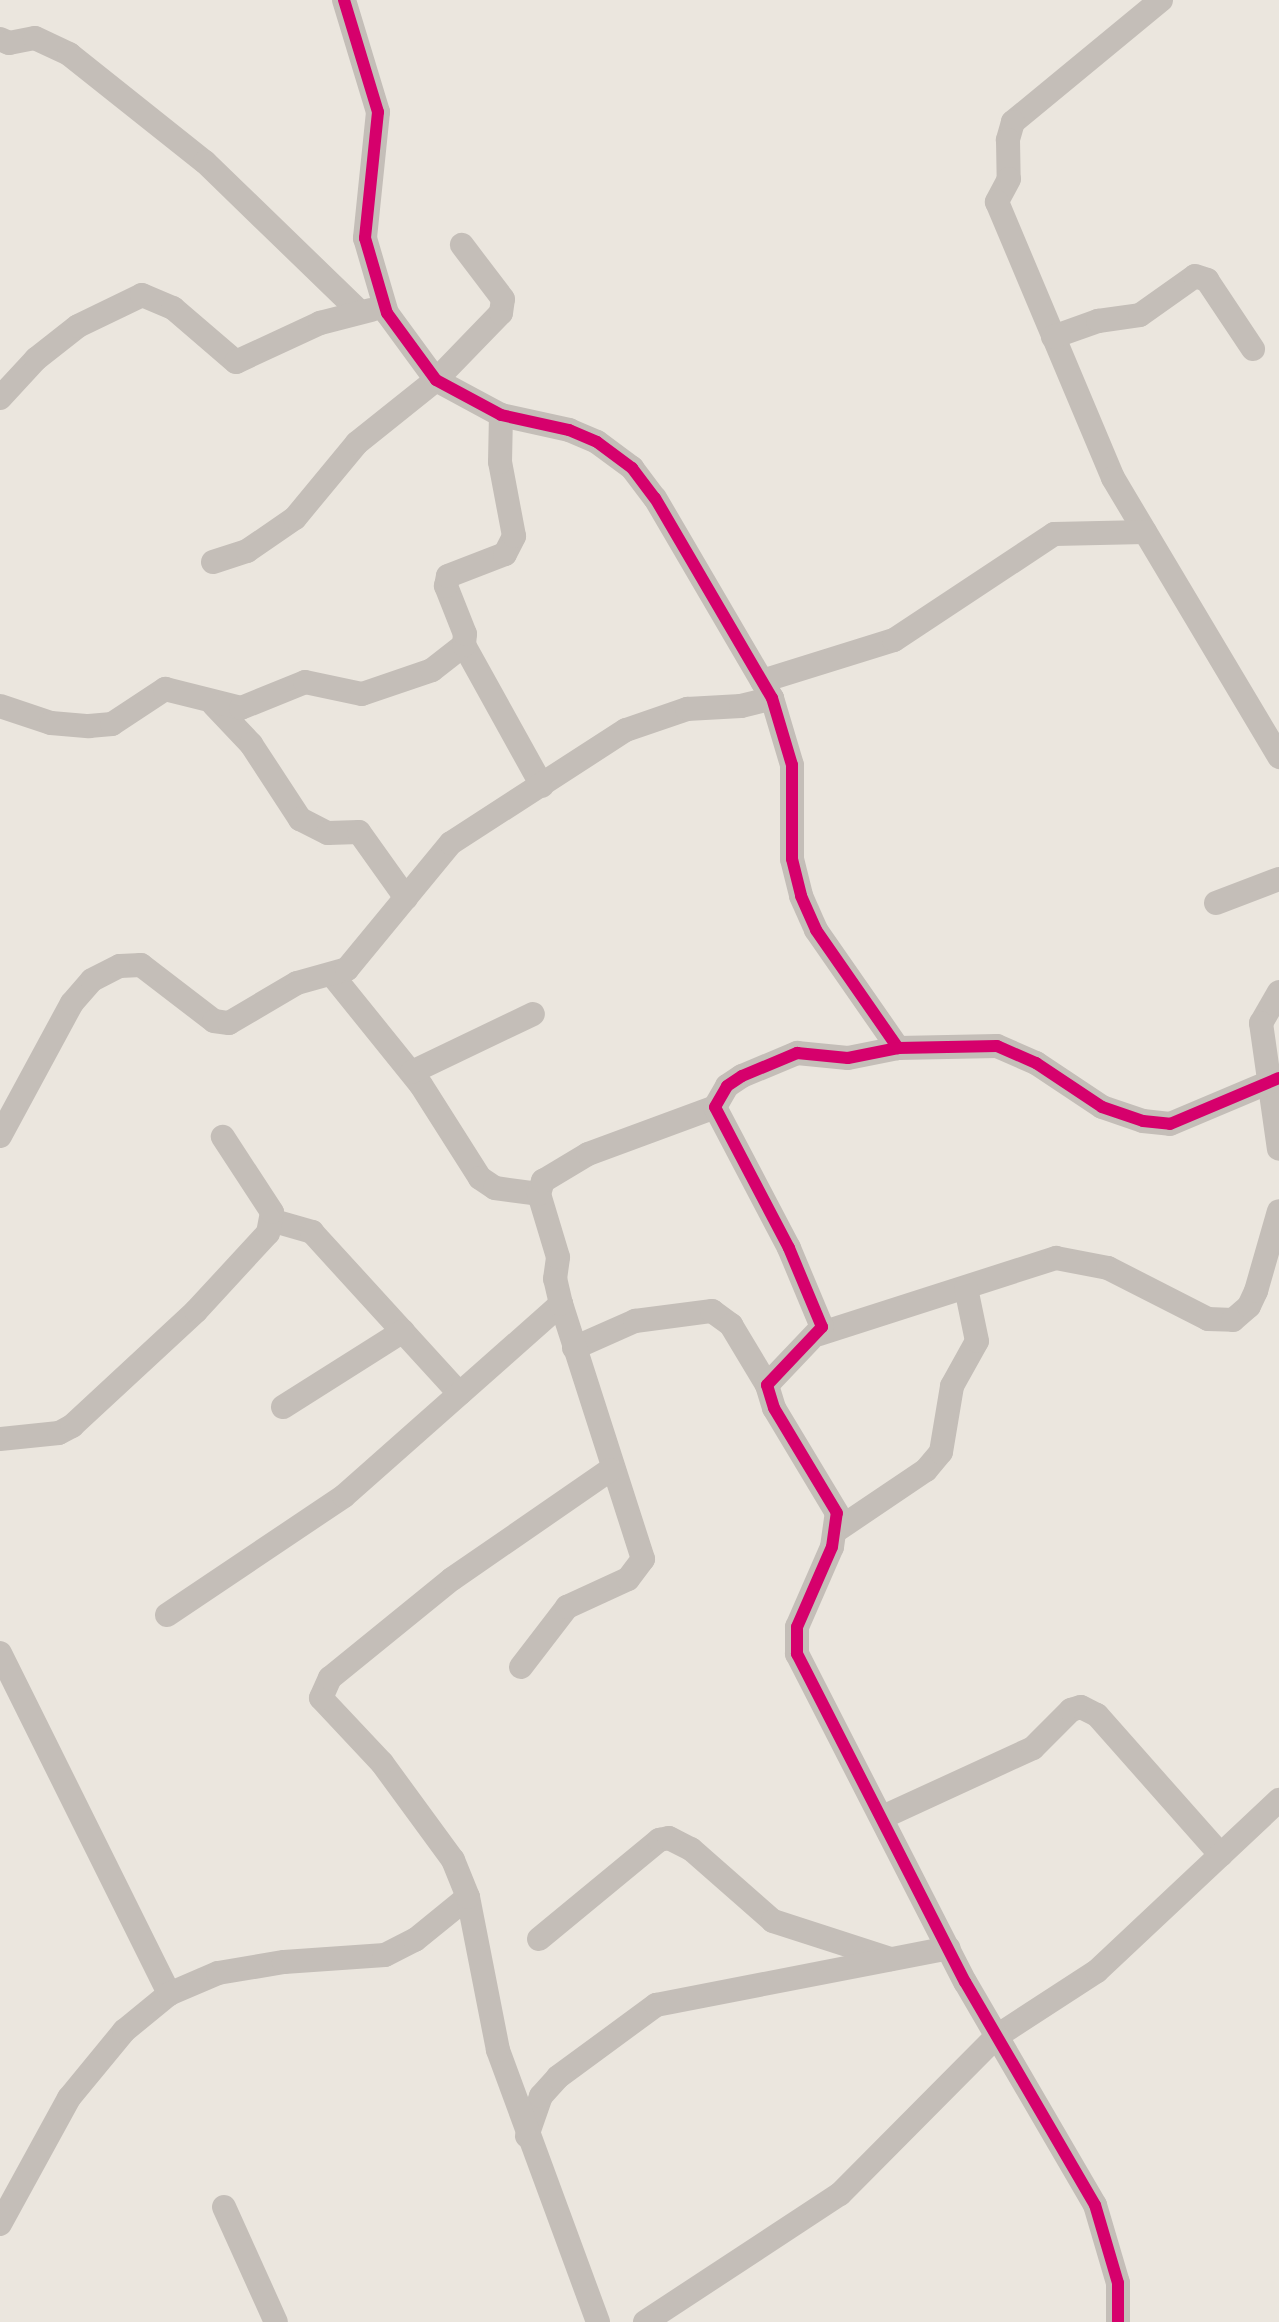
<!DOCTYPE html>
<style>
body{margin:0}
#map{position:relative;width:1279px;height:2322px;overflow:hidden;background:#ebe6de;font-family:Ubuntu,sans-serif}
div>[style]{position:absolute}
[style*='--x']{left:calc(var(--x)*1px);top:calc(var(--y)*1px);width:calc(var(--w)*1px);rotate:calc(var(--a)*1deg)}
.minor>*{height:24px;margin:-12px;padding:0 12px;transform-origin:12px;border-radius:12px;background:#c4beb8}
.cycleway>*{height:12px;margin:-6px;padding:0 6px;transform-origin:6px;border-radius:6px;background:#d6006c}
span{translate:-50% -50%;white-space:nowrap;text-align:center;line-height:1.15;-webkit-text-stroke:6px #f8f1e5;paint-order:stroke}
</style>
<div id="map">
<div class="minor">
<div style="--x:344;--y:0;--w:117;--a:73.1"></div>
<div style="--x:378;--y:112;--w:127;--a:95.9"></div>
<div style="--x:365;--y:238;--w:78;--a:73.7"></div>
<div style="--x:387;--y:313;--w:83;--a:53.8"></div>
<div style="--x:436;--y:380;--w:74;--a:28.3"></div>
<div style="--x:501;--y:415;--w:70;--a:12.4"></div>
<div style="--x:569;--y:430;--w:30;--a:23"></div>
<div style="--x:597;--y:442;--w:44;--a:36.6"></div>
<div style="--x:632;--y:468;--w:38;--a:53"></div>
<div style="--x:655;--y:498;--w:232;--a:59.7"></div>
<div style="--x:772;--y:698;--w:70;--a:73.4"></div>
<div style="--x:792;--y:765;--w:94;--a:90"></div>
<div style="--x:792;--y:859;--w:38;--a:76"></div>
<div style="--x:801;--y:896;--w:37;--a:66"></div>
<div style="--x:816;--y:930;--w:144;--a:55.2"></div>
<div style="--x:1161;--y:0;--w:192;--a:140.5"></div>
<div style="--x:1013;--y:122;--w:19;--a:106"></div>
<div style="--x:1008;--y:140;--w:39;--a:89"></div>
<div style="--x:1009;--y:179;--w:26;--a:118"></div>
<div style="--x:997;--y:202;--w:299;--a:67.2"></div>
<div style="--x:1113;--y:478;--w:325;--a:59.2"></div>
<div style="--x:0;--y:39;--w:10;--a:24"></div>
<div style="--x:9;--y:43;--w:26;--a:-11"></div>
<div style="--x:35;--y:38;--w:38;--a:25"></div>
<div style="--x:69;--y:54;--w:174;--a:38.5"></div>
<div style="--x:205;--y:162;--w:214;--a:44.1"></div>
<div style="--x:1053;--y:337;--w:48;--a:-19.6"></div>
<div style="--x:1098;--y:321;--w:42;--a:-8.1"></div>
<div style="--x:1140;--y:315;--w:67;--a:-35.3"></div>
<div style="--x:1195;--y:276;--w:13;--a:18"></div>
<div style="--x:1207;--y:280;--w:83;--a:56.3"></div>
<div style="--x:0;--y:398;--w:53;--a:-47.3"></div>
<div style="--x:36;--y:359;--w:53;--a:-38.2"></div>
<div style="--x:78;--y:326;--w:71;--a:-25.8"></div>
<div style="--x:142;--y:295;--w:34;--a:23"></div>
<div style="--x:173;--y:308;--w:83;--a:40.6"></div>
<div style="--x:236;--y:362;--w:93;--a:-24.9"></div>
<div style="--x:320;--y:323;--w:53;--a:-14.3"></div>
<div style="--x:213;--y:562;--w:36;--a:-18"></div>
<div style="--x:247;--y:551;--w:58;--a:-34.5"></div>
<div style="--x:295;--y:518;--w:97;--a:-50.4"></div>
<div style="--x:357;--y:443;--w:101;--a:-38.6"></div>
<div style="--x:436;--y:380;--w:93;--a:-45.9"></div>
<div style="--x:501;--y:313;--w:14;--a:-82"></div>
<div style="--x:503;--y:299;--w:68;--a:-127.2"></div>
<div style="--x:464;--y:645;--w:161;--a:61"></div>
<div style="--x:762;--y:681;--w:138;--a:-17.3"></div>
<div style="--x:894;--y:640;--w:192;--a:-33.5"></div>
<div style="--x:1054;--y:534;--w:91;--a:-1.3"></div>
<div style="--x:214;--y:705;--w:54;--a:46.5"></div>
<div style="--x:251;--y:744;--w:90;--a:56.8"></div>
<div style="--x:300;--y:819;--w:31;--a:27"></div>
<div style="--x:328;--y:833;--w:31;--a:-2"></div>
<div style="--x:359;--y:832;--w:81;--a:54.5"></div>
<div style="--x:0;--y:706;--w:54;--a:18.4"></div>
<div style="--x:51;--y:723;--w:38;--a:5"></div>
<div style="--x:89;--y:726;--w:23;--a:-5"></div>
<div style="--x:112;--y:724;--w:64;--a:-33.4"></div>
<div style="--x:165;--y:689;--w:78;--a:14"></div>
<div style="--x:241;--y:708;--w:69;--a:-22.1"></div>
<div style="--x:305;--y:682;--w:58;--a:11.9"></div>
<div style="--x:362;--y:694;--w:74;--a:-18.9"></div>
<div style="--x:432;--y:670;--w:41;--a:-38"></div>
<div style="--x:464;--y:645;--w:11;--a:-85"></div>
<div style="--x:465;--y:634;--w:52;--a:-111.6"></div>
<div style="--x:446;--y:586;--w:10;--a:-79"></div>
<div style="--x:448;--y:576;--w:61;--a:-21.1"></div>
<div style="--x:505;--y:554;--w:20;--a:-63"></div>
<div style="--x:514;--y:536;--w:75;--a:-100.7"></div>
<div style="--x:500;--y:462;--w:47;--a:-88.8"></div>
<div style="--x:1216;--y:903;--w:67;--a:-20.9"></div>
<div style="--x:333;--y:976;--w:140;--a:51.1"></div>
<div style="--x:421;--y:1085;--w:110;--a:57.6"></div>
<div style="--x:480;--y:1178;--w:18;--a:34"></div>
<div style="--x:495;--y:1188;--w:44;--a:7.8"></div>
<div style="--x:1279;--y:992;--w:36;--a:120"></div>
<div style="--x:1261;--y:1023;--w:127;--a:81.9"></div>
<div style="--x:412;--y:1072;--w:134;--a:-25.6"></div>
<div style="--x:0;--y:1136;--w:151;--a:-61.6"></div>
<div style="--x:72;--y:1003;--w:30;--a:-49"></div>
<div style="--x:92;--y:980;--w:31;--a:-27"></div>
<div style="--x:120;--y:966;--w:21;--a:-3"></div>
<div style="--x:141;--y:965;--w:92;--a:37.5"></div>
<div style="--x:214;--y:1021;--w:15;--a:8"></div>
<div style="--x:229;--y:1023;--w:79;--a:-30.5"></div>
<div style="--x:297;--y:983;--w:52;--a:-15.6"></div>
<div style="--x:347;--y:969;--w:163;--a:-50.5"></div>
<div style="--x:451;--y:843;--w:208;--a:-32.9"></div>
<div style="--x:626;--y:730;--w:65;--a:-19"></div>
<div style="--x:687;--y:709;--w:54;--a:-3.2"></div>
<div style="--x:741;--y:706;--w:32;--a:-14"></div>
<div style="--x:274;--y:1221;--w:40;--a:16"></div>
<div style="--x:312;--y:1232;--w:219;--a:47.6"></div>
<div style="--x:819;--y:1334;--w:249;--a:-17.8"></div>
<div style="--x:1056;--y:1258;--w:53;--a:10.9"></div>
<div style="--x:1108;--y:1268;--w:112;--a:27"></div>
<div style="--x:1208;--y:1319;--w:25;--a:2"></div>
<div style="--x:1233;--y:1320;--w:21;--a:-41"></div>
<div style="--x:1249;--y:1306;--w:17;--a:-65"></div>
<div style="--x:1256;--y:1291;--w:83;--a:-74"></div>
<div style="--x:574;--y:1348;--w:67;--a:-23.9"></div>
<div style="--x:635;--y:1321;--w:78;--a:-7.4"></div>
<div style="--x:712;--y:1311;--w:24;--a:36"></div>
<div style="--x:731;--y:1325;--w:70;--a:59"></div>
<div style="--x:283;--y:1407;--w:142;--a:-32.3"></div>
<div style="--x:0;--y:1439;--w:59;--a:-5.8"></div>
<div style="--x:59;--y:1433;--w:15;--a:-28"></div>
<div style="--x:72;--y:1426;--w:169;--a:-42.8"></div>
<div style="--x:196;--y:1311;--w:106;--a:-47.3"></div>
<div style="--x:268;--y:1233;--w:21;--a:-79"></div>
<div style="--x:272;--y:1212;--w:90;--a:-123.2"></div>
<div style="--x:837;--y:1530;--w:107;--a:-34"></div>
<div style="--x:926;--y:1470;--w:23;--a:-50"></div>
<div style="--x:941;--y:1452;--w:67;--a:-80.5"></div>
<div style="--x:952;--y:1386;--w:51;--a:-60.9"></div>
<div style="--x:977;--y:1341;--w:54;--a:-101.7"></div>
<div style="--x:167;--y:1615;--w:213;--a:-33.9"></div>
<div style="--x:344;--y:1496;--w:290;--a:-41.5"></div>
<div style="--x:0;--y:1653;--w:381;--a:63.6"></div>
<div style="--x:521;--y:1667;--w:76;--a:-52.5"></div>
<div style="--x:567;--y:1607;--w:67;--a:-24.7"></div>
<div style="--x:628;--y:1579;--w:25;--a:-53"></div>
<div style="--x:643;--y:1559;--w:268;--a:-107.8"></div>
<div style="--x:561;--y:1304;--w:26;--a:-103"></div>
<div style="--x:555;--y:1279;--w:22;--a:-82"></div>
<div style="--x:558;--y:1257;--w:66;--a:-106.8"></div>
<div style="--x:539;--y:1194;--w:14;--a:-73"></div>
<div style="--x:543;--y:1181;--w:52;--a:-31"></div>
<div style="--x:588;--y:1154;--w:135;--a:-20.3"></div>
<div style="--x:883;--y:1817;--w:165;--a:-24.7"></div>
<div style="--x:1033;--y:1748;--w:54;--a:-45"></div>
<div style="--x:1071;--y:1710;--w:10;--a:-17"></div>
<div style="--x:1081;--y:1707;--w:18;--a:27"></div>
<div style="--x:1097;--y:1715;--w:187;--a:48.5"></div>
<div style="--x:539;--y:1939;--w:156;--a:-39.5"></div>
<div style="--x:659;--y:1840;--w:10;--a:-11"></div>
<div style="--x:669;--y:1838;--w:25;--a:27"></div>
<div style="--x:691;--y:1849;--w:109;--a:41.3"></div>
<div style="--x:773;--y:1921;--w:124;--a:17.9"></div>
<div style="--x:527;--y:2136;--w:42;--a:-70.7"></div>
<div style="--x:541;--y:2096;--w:25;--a:-48"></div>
<div style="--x:558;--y:2077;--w:122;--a:-36.3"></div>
<div style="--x:656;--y:2005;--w:298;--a:-11"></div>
<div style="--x:224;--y:2207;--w:126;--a:65.7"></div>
<div style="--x:0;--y:2224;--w:144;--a:-61.3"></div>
<div style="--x:69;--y:2098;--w:87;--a:-50.6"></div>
<div style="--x:124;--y:2031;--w:58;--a:-39.4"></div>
<div style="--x:169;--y:1994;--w:53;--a:-23.2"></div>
<div style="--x:218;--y:1973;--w:67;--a:-9.5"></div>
<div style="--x:284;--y:1962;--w:101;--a:-4"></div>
<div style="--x:385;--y:1955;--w:34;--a:-27"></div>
<div style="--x:415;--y:1940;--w:68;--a:-39.1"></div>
<div style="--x:598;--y:2322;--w:290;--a:-110.2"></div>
<div style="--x:498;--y:2050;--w:156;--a:-101.1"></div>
<div style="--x:468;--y:1897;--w:40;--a:-112"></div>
<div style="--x:453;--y:1860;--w:120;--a:-126.2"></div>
<div style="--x:382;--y:1763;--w:89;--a:-133.2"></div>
<div style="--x:321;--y:1698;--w:22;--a:-66"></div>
<div style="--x:330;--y:1678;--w:157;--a:-39.1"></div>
<div style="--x:452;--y:1579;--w:192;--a:-34.6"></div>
<div style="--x:645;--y:2322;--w:233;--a:-33.3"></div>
<div style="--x:840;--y:2194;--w:223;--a:-45.2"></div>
<div style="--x:997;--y:2036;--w:119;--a:-33"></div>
<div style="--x:1097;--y:1971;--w:250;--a:-43.2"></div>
<div style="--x:1118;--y:2322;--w:39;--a:-90"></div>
<div style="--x:1118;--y:2283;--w:81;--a:-106.4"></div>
<div style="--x:1095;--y:2205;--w:258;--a:-120.2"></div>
<div style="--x:965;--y:1982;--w:369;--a:-117.1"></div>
<div style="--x:797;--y:1654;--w:27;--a:-90"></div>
<div style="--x:797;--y:1627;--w:87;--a:-66.4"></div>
<div style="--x:832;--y:1547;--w:34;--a:-82"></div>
<div style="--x:837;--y:1513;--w:122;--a:-121"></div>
<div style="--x:774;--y:1408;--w:24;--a:-107"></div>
<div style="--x:767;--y:1385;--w:80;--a:-46.5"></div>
<div style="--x:822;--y:1327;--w:86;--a:-112.7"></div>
<div style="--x:789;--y:1248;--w:159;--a:-117.7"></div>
<div style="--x:715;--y:1107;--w:24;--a:-60"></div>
<div style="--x:727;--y:1086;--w:18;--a:-34"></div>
<div style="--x:742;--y:1076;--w:60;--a:-22.7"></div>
<div style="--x:797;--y:1053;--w:51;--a:5.6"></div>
<div style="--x:848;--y:1058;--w:51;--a:-11.3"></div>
<div style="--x:898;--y:1048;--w:99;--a:-1.2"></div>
<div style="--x:997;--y:1046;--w:43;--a:23.6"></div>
<div style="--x:1036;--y:1063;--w:79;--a:33.7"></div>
<div style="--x:1102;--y:1107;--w:43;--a:18.9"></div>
<div style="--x:1143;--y:1121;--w:27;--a:6"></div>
<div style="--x:1170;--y:1124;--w:118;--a:-22.9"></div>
</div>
<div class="cycleway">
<div style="--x:344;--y:0;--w:117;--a:73.1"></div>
<div style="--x:378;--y:112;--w:127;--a:95.9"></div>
<div style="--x:365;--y:238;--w:78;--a:73.7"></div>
<div style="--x:387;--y:313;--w:83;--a:53.8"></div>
<div style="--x:436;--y:380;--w:74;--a:28.3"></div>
<div style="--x:501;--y:415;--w:70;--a:12.4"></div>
<div style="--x:569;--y:430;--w:30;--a:23"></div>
<div style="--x:597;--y:442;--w:44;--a:36.6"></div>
<div style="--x:632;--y:468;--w:38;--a:53"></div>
<div style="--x:655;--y:498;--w:232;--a:59.7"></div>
<div style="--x:772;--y:698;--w:70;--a:73.4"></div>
<div style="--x:792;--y:765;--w:94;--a:90"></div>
<div style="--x:792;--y:859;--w:38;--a:76"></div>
<div style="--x:801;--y:896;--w:37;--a:66"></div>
<div style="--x:816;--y:930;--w:144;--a:55.2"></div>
<div style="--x:1118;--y:2322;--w:39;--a:-90"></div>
<div style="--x:1118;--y:2283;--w:81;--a:-106.4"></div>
<div style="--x:1095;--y:2205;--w:258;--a:-120.2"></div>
<div style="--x:965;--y:1982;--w:369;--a:-117.1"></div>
<div style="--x:797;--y:1654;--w:27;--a:-90"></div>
<div style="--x:797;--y:1627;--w:87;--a:-66.4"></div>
<div style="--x:832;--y:1547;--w:34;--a:-82"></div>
<div style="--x:837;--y:1513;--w:122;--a:-121"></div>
<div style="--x:774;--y:1408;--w:24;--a:-107"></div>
<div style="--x:767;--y:1385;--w:80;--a:-46.5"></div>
<div style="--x:822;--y:1327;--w:86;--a:-112.7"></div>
<div style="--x:789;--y:1248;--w:159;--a:-117.7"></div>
<div style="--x:715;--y:1107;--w:24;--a:-60"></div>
<div style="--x:727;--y:1086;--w:18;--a:-34"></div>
<div style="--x:742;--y:1076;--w:60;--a:-22.7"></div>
<div style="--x:797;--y:1053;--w:51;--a:5.6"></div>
<div style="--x:848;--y:1058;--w:51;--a:-11.3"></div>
<div style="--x:898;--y:1048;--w:99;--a:-1.2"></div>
<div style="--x:997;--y:1046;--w:43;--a:23.6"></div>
<div style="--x:1036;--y:1063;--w:79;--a:33.7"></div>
<div style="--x:1102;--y:1107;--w:43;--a:18.9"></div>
<div style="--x:1143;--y:1121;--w:27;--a:6"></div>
<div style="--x:1170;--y:1124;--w:118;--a:-22.9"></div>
</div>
</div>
